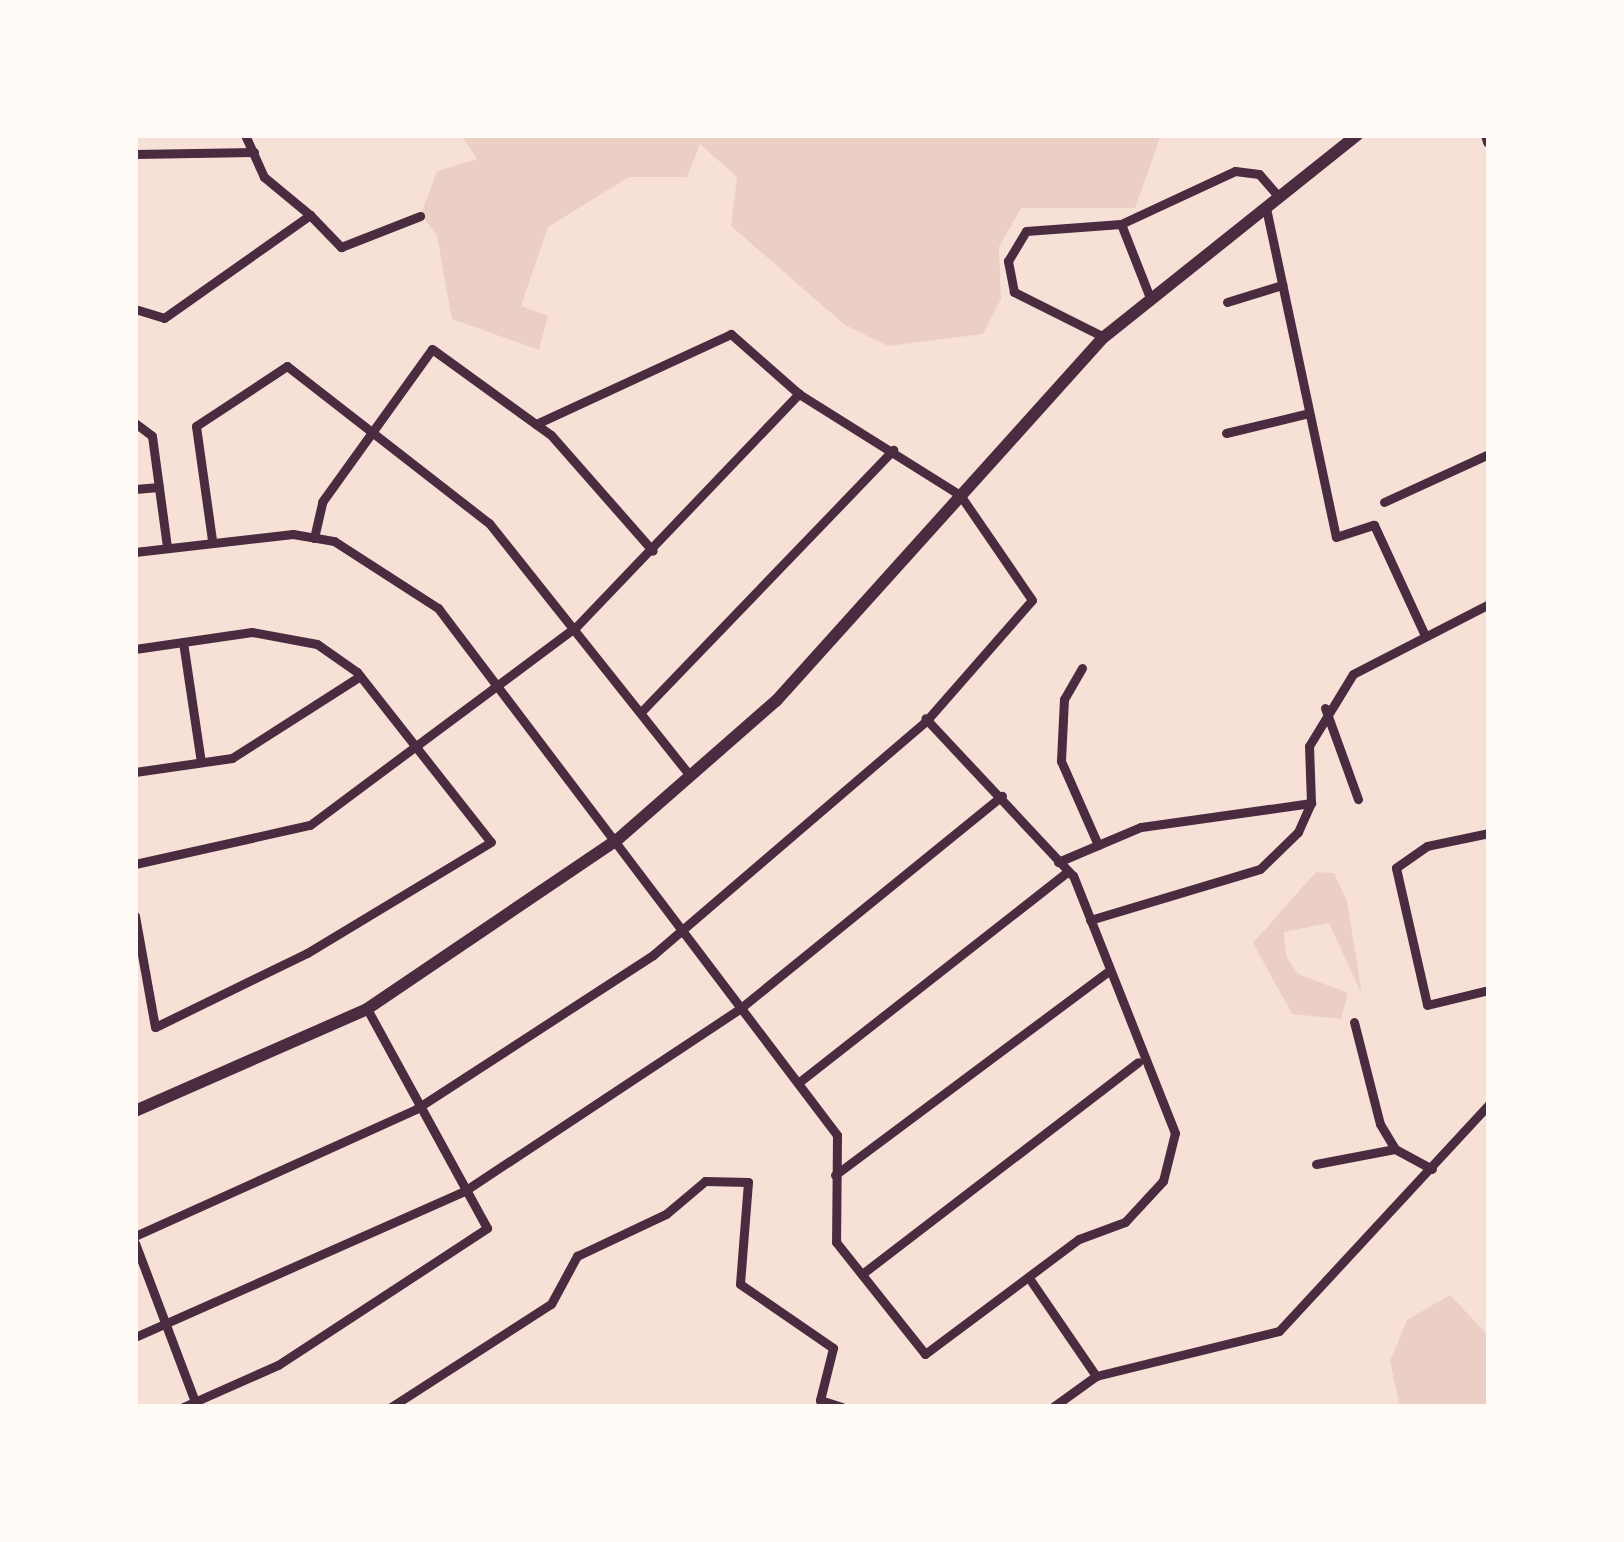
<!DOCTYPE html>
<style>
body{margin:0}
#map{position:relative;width:1624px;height:1542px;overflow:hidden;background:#f7e1d7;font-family:"Alegreya Sans",sans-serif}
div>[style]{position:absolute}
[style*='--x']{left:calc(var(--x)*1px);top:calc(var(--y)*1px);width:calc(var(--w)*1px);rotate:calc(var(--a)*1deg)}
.green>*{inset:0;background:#ebcfc5}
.minor>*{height:9px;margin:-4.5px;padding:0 4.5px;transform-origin:4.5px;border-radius:4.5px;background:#4a2c40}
.tertiary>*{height:12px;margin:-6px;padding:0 6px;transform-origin:6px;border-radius:6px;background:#4a2c40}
span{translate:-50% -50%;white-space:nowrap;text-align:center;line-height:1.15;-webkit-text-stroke:9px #fffaf5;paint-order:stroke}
.frame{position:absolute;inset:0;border:138px solid #fffaf5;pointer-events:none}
</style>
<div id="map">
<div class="green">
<div style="clip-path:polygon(461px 135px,1161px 135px,1135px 208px,1021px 208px,999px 247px,1001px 299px,983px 334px,888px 346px,845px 325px,731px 226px,737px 177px,700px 144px,687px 177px,629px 177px,548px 227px,521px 306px,548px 316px,539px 350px,452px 319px,437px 236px,421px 214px,437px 171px,477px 159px)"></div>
<div style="clip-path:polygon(1316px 872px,1334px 873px,1347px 901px,1362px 995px,1329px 923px,1284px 932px,1286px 956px,1298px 974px,1348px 993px,1341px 1019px,1292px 1014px,1253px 943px)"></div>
<div style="clip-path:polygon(1450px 1295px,1489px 1336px,1489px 1407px,1400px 1407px,1390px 1361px,1407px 1320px)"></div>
</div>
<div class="minor">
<div style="--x:135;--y:154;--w:119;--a:-1"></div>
<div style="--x:1266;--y:208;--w:336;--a:78"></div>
<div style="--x:1336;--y:537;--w:40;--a:-18"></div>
<div style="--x:1374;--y:525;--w:119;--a:65.2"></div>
<div style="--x:310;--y:215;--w:45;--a:45.9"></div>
<div style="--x:341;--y:247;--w:85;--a:-21.4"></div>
<div style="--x:1121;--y:224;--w:82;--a:68.5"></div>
<div style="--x:1227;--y:302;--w:58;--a:-17.2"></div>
<div style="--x:135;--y:309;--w:30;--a:17"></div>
<div style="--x:164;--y:318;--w:179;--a:-35.2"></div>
<div style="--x:310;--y:215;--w:60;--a:-140.4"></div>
<div style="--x:264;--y:177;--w:46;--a:-114.3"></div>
<div style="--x:1104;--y:337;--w:101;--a:-153.4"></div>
<div style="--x:1014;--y:292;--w:32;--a:-101"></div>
<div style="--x:1008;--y:261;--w:35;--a:-59"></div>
<div style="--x:1026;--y:231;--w:95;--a:-4.2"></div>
<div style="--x:1121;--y:224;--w:126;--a:-24.9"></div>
<div style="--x:1235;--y:171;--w:24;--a:7"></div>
<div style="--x:1259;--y:174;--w:30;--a:49"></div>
<div style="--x:135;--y:423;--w:21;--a:37"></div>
<div style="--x:152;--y:436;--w:112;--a:82.3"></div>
<div style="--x:1226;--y:433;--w:85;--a:-13.5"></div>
<div style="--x:135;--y:489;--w:24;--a:-5"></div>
<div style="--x:1384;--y:502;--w:115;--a:-24.6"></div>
<div style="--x:314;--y:538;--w:37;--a:-77"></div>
<div style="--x:322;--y:502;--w:188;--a:-54.3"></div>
<div style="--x:432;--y:349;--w:147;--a:35.9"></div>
<div style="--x:551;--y:435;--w:154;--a:48.7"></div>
<div style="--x:212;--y:540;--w:115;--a:-98"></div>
<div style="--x:196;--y:426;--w:109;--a:-33.4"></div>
<div style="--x:287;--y:366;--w:256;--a:37.9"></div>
<div style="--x:489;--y:523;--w:323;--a:51.5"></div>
<div style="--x:135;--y:552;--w:159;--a:-6.5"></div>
<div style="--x:293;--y:534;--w:42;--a:9.7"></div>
<div style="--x:334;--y:541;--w:124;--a:32.8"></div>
<div style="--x:438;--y:608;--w:661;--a:52.87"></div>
<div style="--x:837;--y:1135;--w:107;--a:90.5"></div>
<div style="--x:836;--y:1242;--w:143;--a:51.5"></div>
<div style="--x:925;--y:1354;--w:192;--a:-36.8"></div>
<div style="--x:1079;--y:1239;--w:49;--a:-20.3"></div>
<div style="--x:1125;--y:1222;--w:56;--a:-47.2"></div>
<div style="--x:1163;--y:1181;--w:49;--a:-76"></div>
<div style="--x:1175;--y:1133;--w:277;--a:-111.6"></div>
<div style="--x:1073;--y:876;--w:216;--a:-133.1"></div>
<div style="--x:183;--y:642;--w:121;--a:81.5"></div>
<div style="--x:135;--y:649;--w:118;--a:-8.3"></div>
<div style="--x:252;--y:632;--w:66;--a:10.5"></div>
<div style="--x:317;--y:644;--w:49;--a:35"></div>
<div style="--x:357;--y:672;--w:216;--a:51.8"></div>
<div style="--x:491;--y:842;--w:215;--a:148.9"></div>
<div style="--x:307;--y:953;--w:169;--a:154"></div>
<div style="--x:155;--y:1027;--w:113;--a:-100.2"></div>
<div style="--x:1082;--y:668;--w:36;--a:120"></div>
<div style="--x:1064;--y:699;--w:62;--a:92.8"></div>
<div style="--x:1061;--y:761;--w:92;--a:66.2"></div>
<div style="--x:1325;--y:708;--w:97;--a:70.1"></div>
<div style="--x:641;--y:712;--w:364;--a:-46.1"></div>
<div style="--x:135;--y:772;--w:98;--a:-8.2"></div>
<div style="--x:232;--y:758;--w:152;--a:-32.6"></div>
<div style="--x:1489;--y:833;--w:63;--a:168.2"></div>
<div style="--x:1427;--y:846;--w:38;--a:145"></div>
<div style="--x:1396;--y:868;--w:140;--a:77.2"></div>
<div style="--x:1427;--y:1005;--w:64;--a:-13.6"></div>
<div style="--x:1058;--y:862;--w:90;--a:-22.9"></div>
<div style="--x:1141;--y:827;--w:172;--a:-8"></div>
<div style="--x:135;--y:864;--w:179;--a:-12.6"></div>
<div style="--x:310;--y:825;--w:332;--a:-36.7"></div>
<div style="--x:576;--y:627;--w:323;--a:-46.3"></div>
<div style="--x:1090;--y:920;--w:177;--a:-16.7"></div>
<div style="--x:1260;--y:869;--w:53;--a:-44.2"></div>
<div style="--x:1298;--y:832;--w:32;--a:-66"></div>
<div style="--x:1311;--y:803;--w:57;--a:-92"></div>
<div style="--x:1309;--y:746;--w:84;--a:-58.6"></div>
<div style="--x:1353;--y:674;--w:153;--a:-27.2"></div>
<div style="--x:1354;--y:1022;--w:105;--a:75.7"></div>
<div style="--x:1380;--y:1124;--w:29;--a:59"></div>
<div style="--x:1395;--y:1149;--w:42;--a:28.4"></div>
<div style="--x:798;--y:1083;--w:343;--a:-38.1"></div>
<div style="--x:1316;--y:1164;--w:80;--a:-10.8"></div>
<div style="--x:835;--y:1175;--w:342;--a:-36.7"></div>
<div style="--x:135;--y:1236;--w:308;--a:-24.3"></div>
<div style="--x:416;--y:1109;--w:283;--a:-33"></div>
<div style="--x:653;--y:955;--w:361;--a:-40.6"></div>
<div style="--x:927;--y:720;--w:159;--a:-48.8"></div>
<div style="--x:1032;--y:600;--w:127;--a:-124.4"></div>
<div style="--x:960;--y:495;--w:190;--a:-147.9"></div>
<div style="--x:799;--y:394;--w:91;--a:-138.6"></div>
<div style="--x:731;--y:334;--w:215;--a:155.2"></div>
<div style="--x:135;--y:1243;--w:175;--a:69.3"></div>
<div style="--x:862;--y:1274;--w:348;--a:-37.5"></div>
<div style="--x:1029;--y:1278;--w:119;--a:55.6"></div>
<div style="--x:135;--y:1337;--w:362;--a:-23.9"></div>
<div style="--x:466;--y:1190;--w:331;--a:-33.5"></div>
<div style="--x:742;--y:1007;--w:335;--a:-39.1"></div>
<div style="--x:183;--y:1407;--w:104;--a:-23.9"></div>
<div style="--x:278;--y:1365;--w:250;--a:-33.2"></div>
<div style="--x:487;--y:1228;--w:250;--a:-118.7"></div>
<div style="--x:391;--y:1407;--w:190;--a:-32.8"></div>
<div style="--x:551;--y:1304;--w:55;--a:-61.6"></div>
<div style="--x:577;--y:1256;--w:98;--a:-25.3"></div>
<div style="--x:666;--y:1214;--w:51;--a:-40.2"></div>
<div style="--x:705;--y:1181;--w:43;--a:1.3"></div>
<div style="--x:748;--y:1182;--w:102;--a:94.5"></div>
<div style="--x:740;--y:1284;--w:113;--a:34.5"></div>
<div style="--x:833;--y:1348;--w:54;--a:104"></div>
<div style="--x:820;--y:1400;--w:23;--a:18"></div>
<div style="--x:1053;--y:1407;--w:53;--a:-35.8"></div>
<div style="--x:1096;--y:1376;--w:188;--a:-13.8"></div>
<div style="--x:1279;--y:1331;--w:309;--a:-47.2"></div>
</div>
<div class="tertiary">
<div style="--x:1487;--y:135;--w:7;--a:74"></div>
<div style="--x:135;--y:1111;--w:253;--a:-23.7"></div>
<div style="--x:367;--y:1009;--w:302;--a:-34.1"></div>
<div style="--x:617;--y:840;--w:211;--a:-41.2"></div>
<div style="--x:776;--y:701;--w:490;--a:-48"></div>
<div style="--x:1104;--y:337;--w:324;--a:-38.6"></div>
</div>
<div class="frame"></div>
</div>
